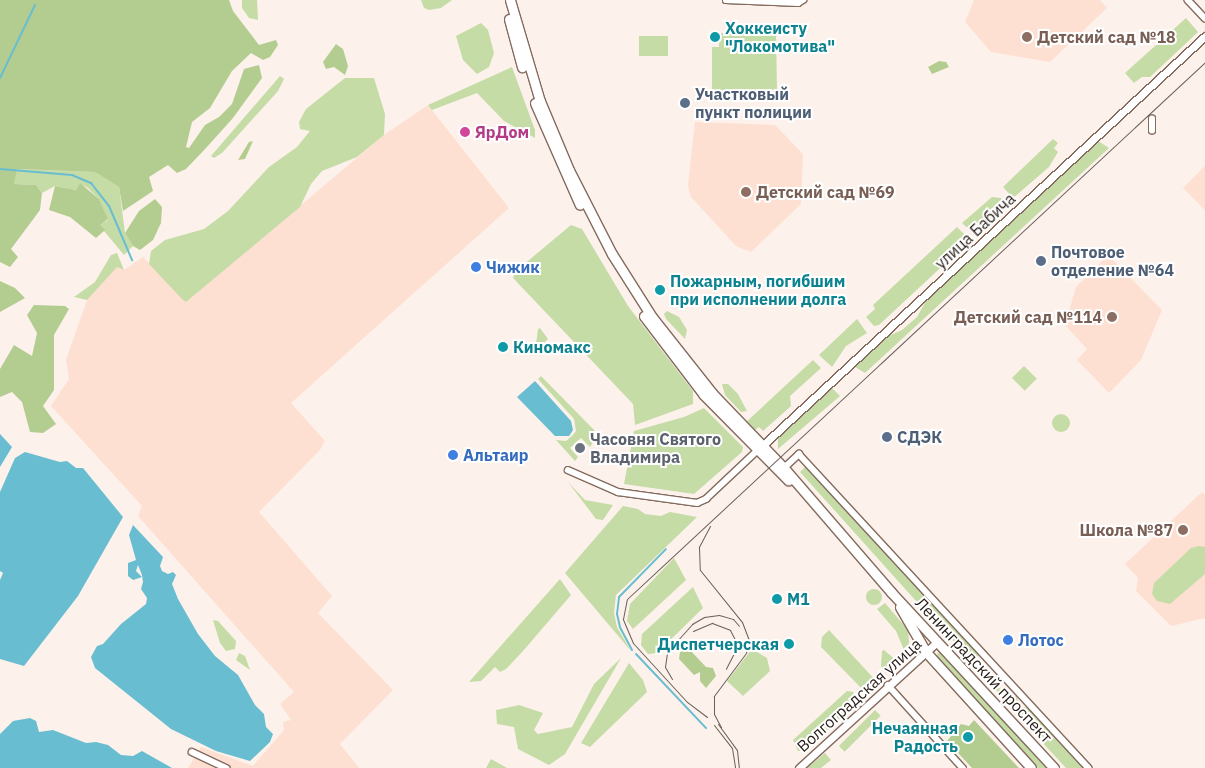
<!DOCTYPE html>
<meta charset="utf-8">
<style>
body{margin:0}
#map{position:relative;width:1205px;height:768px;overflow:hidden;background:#fdf1eb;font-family:"IBM Plex Sans",sans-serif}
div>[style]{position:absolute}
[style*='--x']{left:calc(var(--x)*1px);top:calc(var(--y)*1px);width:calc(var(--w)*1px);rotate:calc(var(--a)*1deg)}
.built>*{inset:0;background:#fde0d1}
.green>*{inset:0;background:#c5dca7;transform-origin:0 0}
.round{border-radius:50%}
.forest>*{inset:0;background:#b3cd90}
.water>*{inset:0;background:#68bdd1}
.stream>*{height:2px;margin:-1px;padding:0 1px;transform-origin:1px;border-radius:1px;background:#68bdd1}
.roads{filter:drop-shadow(1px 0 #846b5e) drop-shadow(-1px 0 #846b5e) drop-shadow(0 1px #846b5e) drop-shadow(0 -1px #846b5e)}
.minor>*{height:5.5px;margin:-2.75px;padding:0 2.75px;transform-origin:2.75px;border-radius:2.75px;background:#fff}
.tertiary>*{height:7px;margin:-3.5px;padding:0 3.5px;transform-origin:3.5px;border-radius:3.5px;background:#fff}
.primary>*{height:9px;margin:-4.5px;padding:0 4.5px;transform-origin:4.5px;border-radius:4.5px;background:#fff}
.tram>*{height:1px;margin:-0.5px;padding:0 0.5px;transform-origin:0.5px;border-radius:0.5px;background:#695e58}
.dots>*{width:14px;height:14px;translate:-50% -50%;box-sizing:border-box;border:2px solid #fff;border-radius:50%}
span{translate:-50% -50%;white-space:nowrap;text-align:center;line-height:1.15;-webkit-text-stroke:4px #fff;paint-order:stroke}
.culture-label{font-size:16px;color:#0d838f;font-weight:700}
.left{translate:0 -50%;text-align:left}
.right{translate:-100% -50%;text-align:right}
.education-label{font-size:16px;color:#785e54;font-weight:700}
.service-label{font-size:16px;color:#4e5e75;font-weight:700}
.hotel-label{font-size:16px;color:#b23c85;font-weight:700}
.street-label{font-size:16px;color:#261b16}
.shop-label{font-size:16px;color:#366cbe;font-weight:700}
.worship-label{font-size:16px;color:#5b616d;font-weight:700}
</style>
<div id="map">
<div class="built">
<div style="clip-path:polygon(974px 0,1100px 0,1107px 8px,1050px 62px,991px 52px,965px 22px)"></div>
<div style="clip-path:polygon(428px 105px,509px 208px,291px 403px,325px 441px,320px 450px,259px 512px,332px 596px,318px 613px,393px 690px,340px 744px,359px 768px,188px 768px,201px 747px,253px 766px,284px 730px,283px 722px,291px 720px,280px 704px,294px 692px,138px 516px,142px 506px,51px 406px,69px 379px,66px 360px,87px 300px,117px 266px,124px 270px,143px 257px,186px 302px,384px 135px)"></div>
<div style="clip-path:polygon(695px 122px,775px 125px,803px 154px,801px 204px,751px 252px,736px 246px,691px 197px,688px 186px)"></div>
<div style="clip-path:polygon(1205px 166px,1205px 210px,1183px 188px)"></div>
<div style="clip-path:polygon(1108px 255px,1162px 310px,1141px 360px,1109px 393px,1077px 360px,1087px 349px,1065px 325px,1076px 287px)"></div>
<div style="clip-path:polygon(1202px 492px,1205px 495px,1205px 618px,1171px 626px,1136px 591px,1138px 578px,1125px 564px)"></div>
</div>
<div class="green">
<div style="clip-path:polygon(242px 0,257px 0,258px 20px,249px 18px,242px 8px)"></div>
<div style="clip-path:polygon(421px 0,452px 0,441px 8px,429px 10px,424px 8px)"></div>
<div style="clip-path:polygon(1186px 18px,1198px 32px,1150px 77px,1142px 77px,1134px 83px,1125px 73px)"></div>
<div style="clip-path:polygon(481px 23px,488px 30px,494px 53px,489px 67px,477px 74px,463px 60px,456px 36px)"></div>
<div style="clip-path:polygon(719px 33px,776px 34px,777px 90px,712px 90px,712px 47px,719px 47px)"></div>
<div style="left:639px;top:36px;width:29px;height:20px"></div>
<div style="clip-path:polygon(512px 67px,535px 130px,535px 138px,504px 121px,477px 93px,432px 110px,428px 105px)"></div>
<div style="clip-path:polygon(280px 76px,284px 79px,278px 91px,222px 153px,214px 158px,211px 156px)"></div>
<div style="clip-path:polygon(345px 78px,374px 78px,385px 114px,384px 135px,357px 157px,322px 171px,311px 184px,300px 207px,186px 302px,183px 300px,149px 264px,151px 251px,165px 240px,204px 229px,228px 211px,269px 167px,297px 147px,310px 131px,300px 129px,299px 122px,306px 109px)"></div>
<div style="clip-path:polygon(1053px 139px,1058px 143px,1054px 148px,1058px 152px,1049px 167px,1013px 198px,1003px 187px)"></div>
<div style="clip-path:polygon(1098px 141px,1109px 148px,865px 373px,855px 367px,884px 338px,902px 330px,917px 317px,927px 299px)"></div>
<div style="clip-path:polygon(17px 169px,95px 172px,119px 187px,125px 233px,133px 246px,124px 255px,99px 225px,108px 220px,99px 199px,88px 188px,80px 184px,76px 190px,55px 186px,42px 193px,36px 185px,13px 184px)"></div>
<div style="clip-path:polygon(992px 197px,1001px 198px,1004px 203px,1002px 211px,978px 232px,972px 232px,962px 223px)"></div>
<div style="clip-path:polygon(571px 225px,582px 229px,628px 306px,693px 391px,693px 404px,635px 425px,633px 404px,513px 278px,516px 271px)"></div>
<div style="clip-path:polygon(957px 227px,966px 236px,964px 246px,879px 325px,874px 326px,866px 317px,875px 309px,873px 305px)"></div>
<div style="clip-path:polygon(117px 253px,124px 270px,117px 267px,87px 300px,74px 297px,95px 282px,111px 255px)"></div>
<div style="clip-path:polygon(667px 311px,679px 317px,687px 330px,685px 339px,666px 319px,664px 314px)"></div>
<div style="clip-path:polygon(857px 319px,867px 333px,846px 346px,832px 367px,819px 355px)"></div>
<div style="clip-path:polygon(540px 328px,548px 339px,535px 351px,538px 329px)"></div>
<div style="clip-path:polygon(813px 360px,821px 368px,790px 396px,791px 406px,763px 431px,759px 427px,752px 432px,744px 424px)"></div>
<div style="left:1024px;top:366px;width:18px;height:17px;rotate:45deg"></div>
<div style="clip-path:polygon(541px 376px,598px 434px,590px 447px,581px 438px,570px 448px,578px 457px,575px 461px,556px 440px,566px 441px,573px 435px,576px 431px,574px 419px,538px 379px)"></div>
<div style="clip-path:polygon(722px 384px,728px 384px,738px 394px,747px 411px,741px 412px,725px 395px)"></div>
<div style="clip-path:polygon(832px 388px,840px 396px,778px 449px,778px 437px)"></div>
<div style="clip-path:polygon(704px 408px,743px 447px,742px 452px,694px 494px,624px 484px,634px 431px,684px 417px)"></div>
<div class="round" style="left:1052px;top:414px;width:18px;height:18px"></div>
<div style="clip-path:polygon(805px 467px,900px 565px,979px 655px,971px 663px,967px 654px,943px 631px,800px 472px)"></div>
<div style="clip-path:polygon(568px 482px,585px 500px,613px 505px,603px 520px,596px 519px)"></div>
<div style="clip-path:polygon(623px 506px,638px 509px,645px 514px,661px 516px,670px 512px,697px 517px,616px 595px,614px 613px,617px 627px,631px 651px,565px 573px)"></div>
<div style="clip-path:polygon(1199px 546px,1205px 547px,1205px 574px,1170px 604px,1157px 601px,1152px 594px,1154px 583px,1191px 548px)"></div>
<div style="clip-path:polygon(674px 558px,686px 580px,633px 629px,627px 621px,630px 604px)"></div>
<div style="clip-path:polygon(560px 579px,571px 595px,523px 651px,506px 669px,500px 672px,495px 667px,481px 681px,469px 682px)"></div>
<div style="clip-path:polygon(693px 587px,703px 608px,657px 653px,648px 654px,641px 645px,642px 634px)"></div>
<div class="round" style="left:866px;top:589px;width:16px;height:16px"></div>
<div style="clip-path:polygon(885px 603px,908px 630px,910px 653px,904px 658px,901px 657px,904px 650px,896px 631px,877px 609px)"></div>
<div style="clip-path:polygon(213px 620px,218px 621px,236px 641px,235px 649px,226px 651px,220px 643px)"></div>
<div style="clip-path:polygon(829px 630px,878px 683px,867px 694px,821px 647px,822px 637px)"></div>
<div style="clip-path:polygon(752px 649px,767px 658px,770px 671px,743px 696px,727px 681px)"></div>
<div style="clip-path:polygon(884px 650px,898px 662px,886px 673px,881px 666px,882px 651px)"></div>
<div style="clip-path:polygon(939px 652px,941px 654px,1047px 768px,1038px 768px,936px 656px)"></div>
<div style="clip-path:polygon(239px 653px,245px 656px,250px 670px,236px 660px)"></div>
<div style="clip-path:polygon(621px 658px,565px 754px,549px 765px,518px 749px,514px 727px,497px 724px,496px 710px,519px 705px,543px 713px,534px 730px,538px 734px,572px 727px,594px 684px)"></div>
<div style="clip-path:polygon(629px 663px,643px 680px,647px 692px,590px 747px,581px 743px)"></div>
<div style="clip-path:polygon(985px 675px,1009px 697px,1017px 696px,1018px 703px,1013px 707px,1008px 706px)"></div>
<div style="clip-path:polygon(847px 691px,853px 692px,860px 700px,804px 751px,798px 751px,793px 740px)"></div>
<div style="clip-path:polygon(1024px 707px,1028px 708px,1084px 768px,1066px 768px,1017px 715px)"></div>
<div style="left:875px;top:710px;width:8px;height:51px;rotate:45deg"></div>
<div style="clip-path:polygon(825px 753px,831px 760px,821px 768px,807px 768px)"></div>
<div style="clip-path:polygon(491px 759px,507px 768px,486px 768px)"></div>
</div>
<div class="forest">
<div style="clip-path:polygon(0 0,229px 0,233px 11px,259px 45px,276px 40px,278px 45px,270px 57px,263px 60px,251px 53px,232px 71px,210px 108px,192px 122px,186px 147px,189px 148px,205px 125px,219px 117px,232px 104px,244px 69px,259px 65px,262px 78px,233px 118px,206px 148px,186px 169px,177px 173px,168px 165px,149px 177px,153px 191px,123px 211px,119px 187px,95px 172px,17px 169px,14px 184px,36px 185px,42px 193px,40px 210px,11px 249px,18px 257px,10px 267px,0 262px)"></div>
<div style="clip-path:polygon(336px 44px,343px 49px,348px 66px,345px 75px,334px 67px,326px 69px,323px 62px)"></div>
<div style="clip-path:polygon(939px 61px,946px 62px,949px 67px,932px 74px,928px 67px)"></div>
<div style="clip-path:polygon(253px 141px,245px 159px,238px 160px,249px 142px)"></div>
<div style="clip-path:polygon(80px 183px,99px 199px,108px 219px,100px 225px,105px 230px,96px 238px,70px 217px,49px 210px,55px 186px,76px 190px)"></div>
<div style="clip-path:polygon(155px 199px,162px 207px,161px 223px,153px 240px,140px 250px,133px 246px,125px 233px,139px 211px)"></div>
<div style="clip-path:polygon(0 281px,15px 288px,25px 298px,0 312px)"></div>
<div style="clip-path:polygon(34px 305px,65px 306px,69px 309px,54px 335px,54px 390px,43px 406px,56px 424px,43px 433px,30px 432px,22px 402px,12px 392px,0 397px,0 369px,14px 345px,32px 356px,37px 333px,27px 315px)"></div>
<div style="clip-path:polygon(688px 648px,706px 667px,713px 668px,716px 676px,706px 688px,700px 681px,700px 672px,694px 675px,679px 659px,680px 652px)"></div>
<div style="clip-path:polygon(974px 720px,1019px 768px,972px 768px,947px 741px,961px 724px,969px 726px)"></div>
</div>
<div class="water">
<div style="clip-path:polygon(535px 381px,571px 421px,573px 430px,569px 436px,555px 436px,517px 397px)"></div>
<div style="clip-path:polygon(0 434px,12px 447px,0 467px)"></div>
<div style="clip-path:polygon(25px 452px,60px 462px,67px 461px,76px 468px,83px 468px,123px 517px,78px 596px,24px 666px,0 659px,0 580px,3px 573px,0 571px,0 492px,15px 458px)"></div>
<div style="clip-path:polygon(133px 525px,163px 557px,160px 566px,162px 571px,168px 574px,173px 572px,176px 575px,172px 584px,178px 599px,198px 634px,215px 656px,238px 675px,255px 705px,264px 714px,266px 727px,273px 734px,270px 742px,250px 761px,216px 751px,171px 729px,95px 668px,91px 657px,97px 646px,103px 644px,121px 624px,146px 604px,147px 598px,141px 589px,143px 582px,142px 575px,138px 565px,136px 571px,142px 577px,133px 580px,128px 576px,128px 563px,136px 560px,129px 535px)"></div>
<div style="clip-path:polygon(30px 718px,36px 721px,39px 732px,53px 730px,86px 743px,96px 742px,108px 745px,121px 755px,133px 756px,142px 751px,172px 768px,0 768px,0 734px,13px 721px)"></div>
</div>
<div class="stream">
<div style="--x:0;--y:78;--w:81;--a:-64.4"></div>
<div style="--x:0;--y:169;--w:72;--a:4.8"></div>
<div style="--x:72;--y:175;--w:21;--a:23"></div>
<div style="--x:91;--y:183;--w:29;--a:52"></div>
<div style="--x:109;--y:206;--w:59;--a:66.9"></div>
<div style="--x:632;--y:650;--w:26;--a:-118"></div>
<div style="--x:620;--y:627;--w:13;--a:-103"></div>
<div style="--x:617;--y:614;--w:17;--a:-83"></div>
<div style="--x:619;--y:597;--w:67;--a:-45.6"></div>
<div style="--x:636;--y:654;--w:102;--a:46.6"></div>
</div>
<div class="roads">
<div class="minor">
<div style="--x:726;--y:0;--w:72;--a:2.4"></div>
<div style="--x:798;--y:3;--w:6;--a:-31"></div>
<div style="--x:1188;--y:0;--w:25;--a:47"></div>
<div style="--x:1152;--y:131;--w:12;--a:-90"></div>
<div style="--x:783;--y:469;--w:22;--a:-43"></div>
<div style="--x:799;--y:454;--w:427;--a:47.3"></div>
<div style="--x:568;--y:470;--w:55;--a:23.7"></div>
<div style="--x:618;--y:492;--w:80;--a:7.9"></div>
<div style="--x:697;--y:503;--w:10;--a:-24"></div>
<div style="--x:706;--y:499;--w:73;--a:-43.3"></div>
<div style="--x:888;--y:685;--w:112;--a:47.9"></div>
<div style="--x:192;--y:752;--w:38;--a:25"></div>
</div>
<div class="tertiary">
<div style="--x:762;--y:446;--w:604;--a:-42.78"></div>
<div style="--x:799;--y:768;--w:187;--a:-42.4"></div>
</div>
<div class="primary">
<div style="--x:510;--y:0;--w:105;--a:73.5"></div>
<div style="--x:540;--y:101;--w:75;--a:67.2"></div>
<div style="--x:569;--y:170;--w:94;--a:62.9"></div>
<div style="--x:612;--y:254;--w:75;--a:57.6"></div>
<div style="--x:652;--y:317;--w:97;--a:51.7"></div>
<div style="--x:712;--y:393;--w:104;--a:46.2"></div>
<div style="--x:784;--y:468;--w:164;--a:49.2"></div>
<div style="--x:891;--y:592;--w:240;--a:47.2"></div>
<div style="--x:509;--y:19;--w:50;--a:74.8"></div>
<div style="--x:535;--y:103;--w:111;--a:66.2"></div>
<div style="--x:644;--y:316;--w:99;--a:52.8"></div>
<div style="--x:704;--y:395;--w:120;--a:45.3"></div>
<div style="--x:900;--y:607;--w:52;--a:60"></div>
<div style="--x:926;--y:652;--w:156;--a:47.8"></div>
</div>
</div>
<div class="tram">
<div style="--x:710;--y:526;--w:24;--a:118"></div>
<div style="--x:699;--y:547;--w:23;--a:88"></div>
<div style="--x:700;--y:570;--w:67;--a:51.1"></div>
<div style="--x:742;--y:622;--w:19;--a:69"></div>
<div style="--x:749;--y:640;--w:13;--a:103"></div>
<div style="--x:746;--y:653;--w:54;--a:126.7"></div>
<div style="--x:714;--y:696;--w:18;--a:90"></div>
<div style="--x:714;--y:714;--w:15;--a:62"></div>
<div style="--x:693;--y:631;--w:21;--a:-23"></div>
<div style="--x:712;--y:623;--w:19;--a:21"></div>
<div style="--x:730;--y:630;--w:13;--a:63"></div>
<div style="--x:736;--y:642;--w:9;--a:96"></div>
<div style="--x:735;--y:651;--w:20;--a:117"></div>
<div style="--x:672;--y:679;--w:14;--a:-120"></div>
<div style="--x:665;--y:667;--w:15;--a:-82"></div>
<div style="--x:667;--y:652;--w:38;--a:-48"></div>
<div style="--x:692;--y:624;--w:14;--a:-30"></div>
<div style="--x:704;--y:617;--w:15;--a:-8"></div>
<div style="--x:719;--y:615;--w:15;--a:16"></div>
<div style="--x:733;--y:619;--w:9;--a:49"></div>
<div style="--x:707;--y:717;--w:25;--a:-143"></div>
<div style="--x:687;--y:702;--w:80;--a:-132.5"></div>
<div style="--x:633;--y:643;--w:26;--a:-113"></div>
<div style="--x:623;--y:619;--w:20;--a:-79"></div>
<div style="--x:627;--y:599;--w:789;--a:-42.89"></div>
<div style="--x:718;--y:724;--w:32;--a:54"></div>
<div style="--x:737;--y:750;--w:18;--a:84"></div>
<div style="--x:714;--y:725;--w:29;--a:52"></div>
<div style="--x:732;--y:748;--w:20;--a:81"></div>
</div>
<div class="dots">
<div style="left:715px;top:37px;background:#0f9aa8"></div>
<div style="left:1027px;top:37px;background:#8d6e63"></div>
<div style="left:685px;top:103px;background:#5c6f8a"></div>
<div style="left:465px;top:132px;background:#d1479c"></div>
<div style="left:746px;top:192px;background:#8d6e63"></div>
<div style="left:1041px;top:261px;background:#5c6f8a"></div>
<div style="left:476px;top:267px;background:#3f7fe0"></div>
<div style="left:660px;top:290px;background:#0f9aa8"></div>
<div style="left:1112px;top:317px;background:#8d6e63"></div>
<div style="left:503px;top:347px;background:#0f9aa8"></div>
<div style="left:887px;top:437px;background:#5c6f8a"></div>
<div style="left:580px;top:448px;background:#6b7280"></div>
<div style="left:453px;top:455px;background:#3f7fe0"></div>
<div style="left:1183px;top:530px;background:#8d6e63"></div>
<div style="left:777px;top:599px;background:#0f9aa8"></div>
<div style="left:1008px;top:640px;background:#3f7fe0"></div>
<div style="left:789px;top:644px;background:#0f9aa8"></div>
<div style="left:968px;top:737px;background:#0f9aa8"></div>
</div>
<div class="culture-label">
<span class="left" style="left:725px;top:37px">Хоккеисту<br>"Локомотива"</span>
<span class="left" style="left:670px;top:290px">Пожарным, погибшим<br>при исполнении долга</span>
<span class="left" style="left:513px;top:347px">Киномакс</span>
<span class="left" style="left:787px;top:599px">М1</span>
<span class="right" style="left:779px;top:644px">Диспетчерская</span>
<span class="right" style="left:958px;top:737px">Нечаянная<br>Радость</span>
</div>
<div class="education-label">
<span class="left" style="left:1037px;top:37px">Детский сад №18</span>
<span class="left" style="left:756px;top:192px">Детский сад №69</span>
<span class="right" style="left:1102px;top:317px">Детский сад №114</span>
<span class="right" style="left:1173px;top:530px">Школа №87</span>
</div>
<div class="service-label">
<span class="left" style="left:695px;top:103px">Участковый<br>пункт полиции</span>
<span class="left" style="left:1051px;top:261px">Почтовое<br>отделение №64</span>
<span class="left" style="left:897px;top:437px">СДЭК</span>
</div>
<div class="hotel-label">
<span class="left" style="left:475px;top:132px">ЯрДом</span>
</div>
<div class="street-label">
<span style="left:975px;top:231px;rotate:-43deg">улица Бабича</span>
<span style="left:984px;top:670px;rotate:47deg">Ленинградский проспект</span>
<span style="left:859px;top:695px;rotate:-42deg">Волгоградская улица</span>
</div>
<div class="shop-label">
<span class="left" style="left:486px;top:267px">Чижик</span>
<span class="left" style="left:463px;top:455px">Альтаир</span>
<span class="left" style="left:1018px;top:640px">Лотос</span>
</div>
<div class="worship-label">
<span class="left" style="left:590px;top:448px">Часовня Святого<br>Владимира</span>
</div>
</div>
